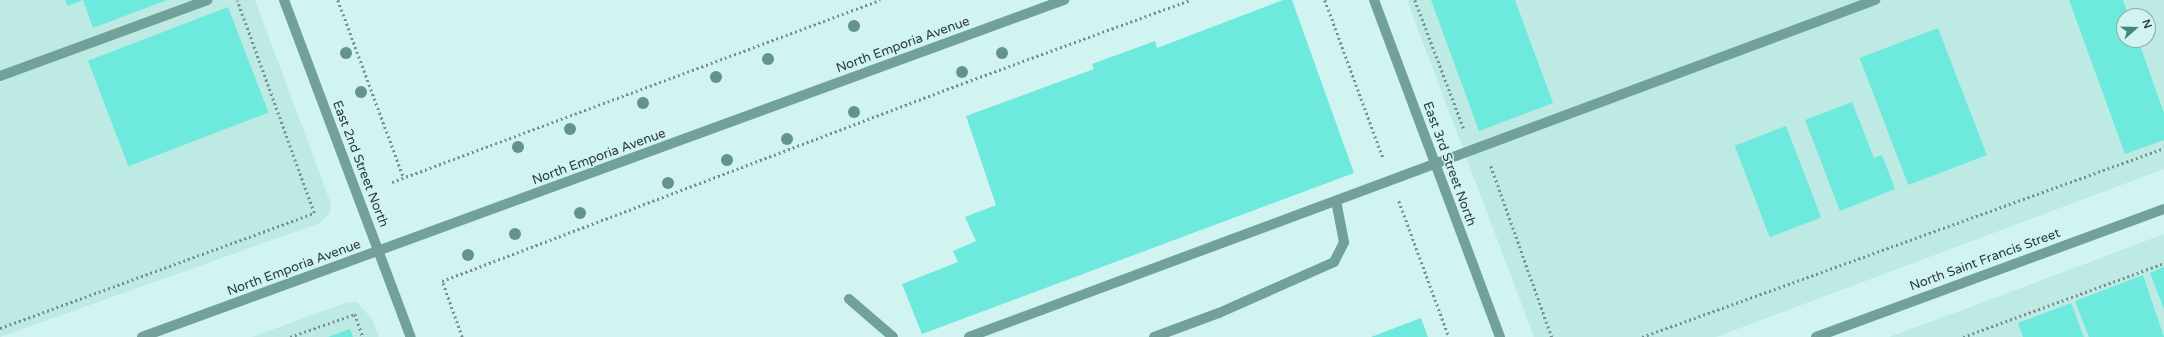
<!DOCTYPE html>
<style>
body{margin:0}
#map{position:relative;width:2164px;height:337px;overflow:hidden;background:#d1f4f0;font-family:"Varela Round",sans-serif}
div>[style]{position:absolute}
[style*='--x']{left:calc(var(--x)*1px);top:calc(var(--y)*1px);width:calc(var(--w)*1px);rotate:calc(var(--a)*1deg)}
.built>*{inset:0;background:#beeae4}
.building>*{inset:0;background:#6de9de;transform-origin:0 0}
.path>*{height:2.5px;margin-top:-1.25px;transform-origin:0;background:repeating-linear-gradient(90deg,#78908d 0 2px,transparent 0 5px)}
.minor>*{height:10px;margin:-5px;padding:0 5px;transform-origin:5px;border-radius:5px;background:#72a09b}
.trees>*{width:12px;height:12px;margin:-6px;border-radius:50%;background:#63938f}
span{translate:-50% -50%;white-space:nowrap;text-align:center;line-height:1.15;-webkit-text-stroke:3px #d1f4f0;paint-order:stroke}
.street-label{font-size:13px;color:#2d3b39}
.north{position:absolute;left:2116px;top:8px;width:40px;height:40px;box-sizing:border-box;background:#d1f4f0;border:1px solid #8faaa7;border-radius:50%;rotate:70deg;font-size:11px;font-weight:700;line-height:16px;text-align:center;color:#2d3b39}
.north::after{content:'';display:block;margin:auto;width:14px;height:18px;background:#418882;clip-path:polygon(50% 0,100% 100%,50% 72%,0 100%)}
</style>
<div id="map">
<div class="built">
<div style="clip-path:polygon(0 0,255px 0,331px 204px,330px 213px,320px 223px,0 337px)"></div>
<div style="clip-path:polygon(evenodd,1407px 0,2164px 0,2164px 169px,1716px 337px,1534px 337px,1407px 0,2124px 16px,2148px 16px,2148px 40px,2124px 40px,2124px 16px)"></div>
<div style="clip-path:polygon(2164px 234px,2164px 337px,1889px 337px,1976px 305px)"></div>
<div style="clip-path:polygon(357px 302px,372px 319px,379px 337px,252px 337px,345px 303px)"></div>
</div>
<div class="building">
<div style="clip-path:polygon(65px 0,167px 0,93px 28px,83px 0,68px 6px)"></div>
<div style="clip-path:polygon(1283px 0,1292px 0,1354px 173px,922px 334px,902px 284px,958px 262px,953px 251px,976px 241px,965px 217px,996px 205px,966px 116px,1094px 69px,1092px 64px,1155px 41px,1157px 48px)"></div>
<div style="clip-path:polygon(1431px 0,1515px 0,1553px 103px,1479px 131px)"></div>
<div style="clip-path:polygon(2069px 0,2123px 0,2129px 16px,2124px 16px,2124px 40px,2138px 40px,2164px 113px,2164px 140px,2125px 154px)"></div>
<div style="left:228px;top:7px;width:113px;height:150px;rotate:69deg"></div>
<div style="left:1938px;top:28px;width:136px;height:84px;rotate:69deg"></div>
<div style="clip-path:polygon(1852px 102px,1874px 158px,1882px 155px,1895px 189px,1840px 211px,1805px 120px)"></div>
<div style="left:1786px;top:126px;width:98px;height:55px;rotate:69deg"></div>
<div style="clip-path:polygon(2164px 267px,2164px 309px,2150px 273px)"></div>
<div style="clip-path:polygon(2143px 275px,2164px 337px,2089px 337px,2075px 301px)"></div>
<div style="clip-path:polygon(2071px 303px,2084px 337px,2023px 337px,2018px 323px)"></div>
<div style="clip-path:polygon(1421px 318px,1428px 337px,1371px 337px)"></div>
<div style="clip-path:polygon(350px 329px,353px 337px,328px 337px)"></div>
</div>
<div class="path">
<div style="--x:338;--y:0;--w:190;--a:69.7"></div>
<div style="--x:1325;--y:0;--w:168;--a:69.8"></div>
<div style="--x:1415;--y:0;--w:138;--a:69.2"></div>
<div style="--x:1491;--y:166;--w:182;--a:70.4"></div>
<div style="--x:392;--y:182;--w:521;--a:-20.45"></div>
<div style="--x:1399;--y:201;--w:145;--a:69.8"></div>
<div style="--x:0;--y:328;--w:334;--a:-20.1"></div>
<div style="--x:314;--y:213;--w:226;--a:-109.9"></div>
<div style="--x:290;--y:337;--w:69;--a:-19.5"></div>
<div style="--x:355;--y:314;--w:24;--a:71"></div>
<div style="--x:462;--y:337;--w:59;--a:-109.7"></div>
<div style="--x:442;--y:281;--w:561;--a:-20.8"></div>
<div style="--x:966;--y:82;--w:239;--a:-20.1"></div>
<div style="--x:1642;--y:337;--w:555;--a:-19.9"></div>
<div style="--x:1963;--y:337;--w:214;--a:-20.2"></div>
</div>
<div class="minor">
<div style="--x:284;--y:0;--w:360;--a:69.4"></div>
<div style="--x:1374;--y:0;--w:360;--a:69.5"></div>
<div style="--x:0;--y:76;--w:221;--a:-20.1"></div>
<div style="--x:849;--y:299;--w:58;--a:40.8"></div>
<div style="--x:142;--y:337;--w:982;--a:-20.08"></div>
<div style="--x:969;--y:337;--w:967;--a:-20.4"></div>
<div style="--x:1154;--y:337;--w:69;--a:-20.3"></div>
<div style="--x:1219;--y:313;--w:126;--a:-23.9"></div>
<div style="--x:1334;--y:262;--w:22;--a:-63"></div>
<div style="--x:1344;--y:242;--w:42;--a:-101"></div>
<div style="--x:1816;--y:337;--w:371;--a:-20.2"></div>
</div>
<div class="trees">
<div style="left:854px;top:26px"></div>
<div style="left:346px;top:53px"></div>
<div style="left:1002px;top:53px"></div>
<div style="left:768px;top:59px"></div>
<div style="left:962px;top:72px"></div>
<div style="left:716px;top:77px"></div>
<div style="left:361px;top:92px"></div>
<div style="left:643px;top:103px"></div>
<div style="left:854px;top:112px"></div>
<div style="left:570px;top:129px"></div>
<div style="left:787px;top:139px"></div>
<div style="left:518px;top:147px"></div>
<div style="left:727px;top:160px"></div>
<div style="left:668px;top:183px"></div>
<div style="left:580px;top:213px"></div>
<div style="left:515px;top:234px"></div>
<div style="left:468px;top:255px"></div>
</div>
<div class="street-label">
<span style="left:903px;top:45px;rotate:-20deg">North Emporia Avenue</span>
<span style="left:599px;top:157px;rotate:-20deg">North Emporia Avenue</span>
<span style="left:360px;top:164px;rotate:69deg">East 2nd Street North</span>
<span style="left:1449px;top:164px;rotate:70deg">East 3rd Street North</span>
<span style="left:1985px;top:260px;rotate:-20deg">North Saint Francis Street</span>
<span style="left:294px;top:268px;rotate:-20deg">North Emporia Avenue</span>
</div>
<div class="north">N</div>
</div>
